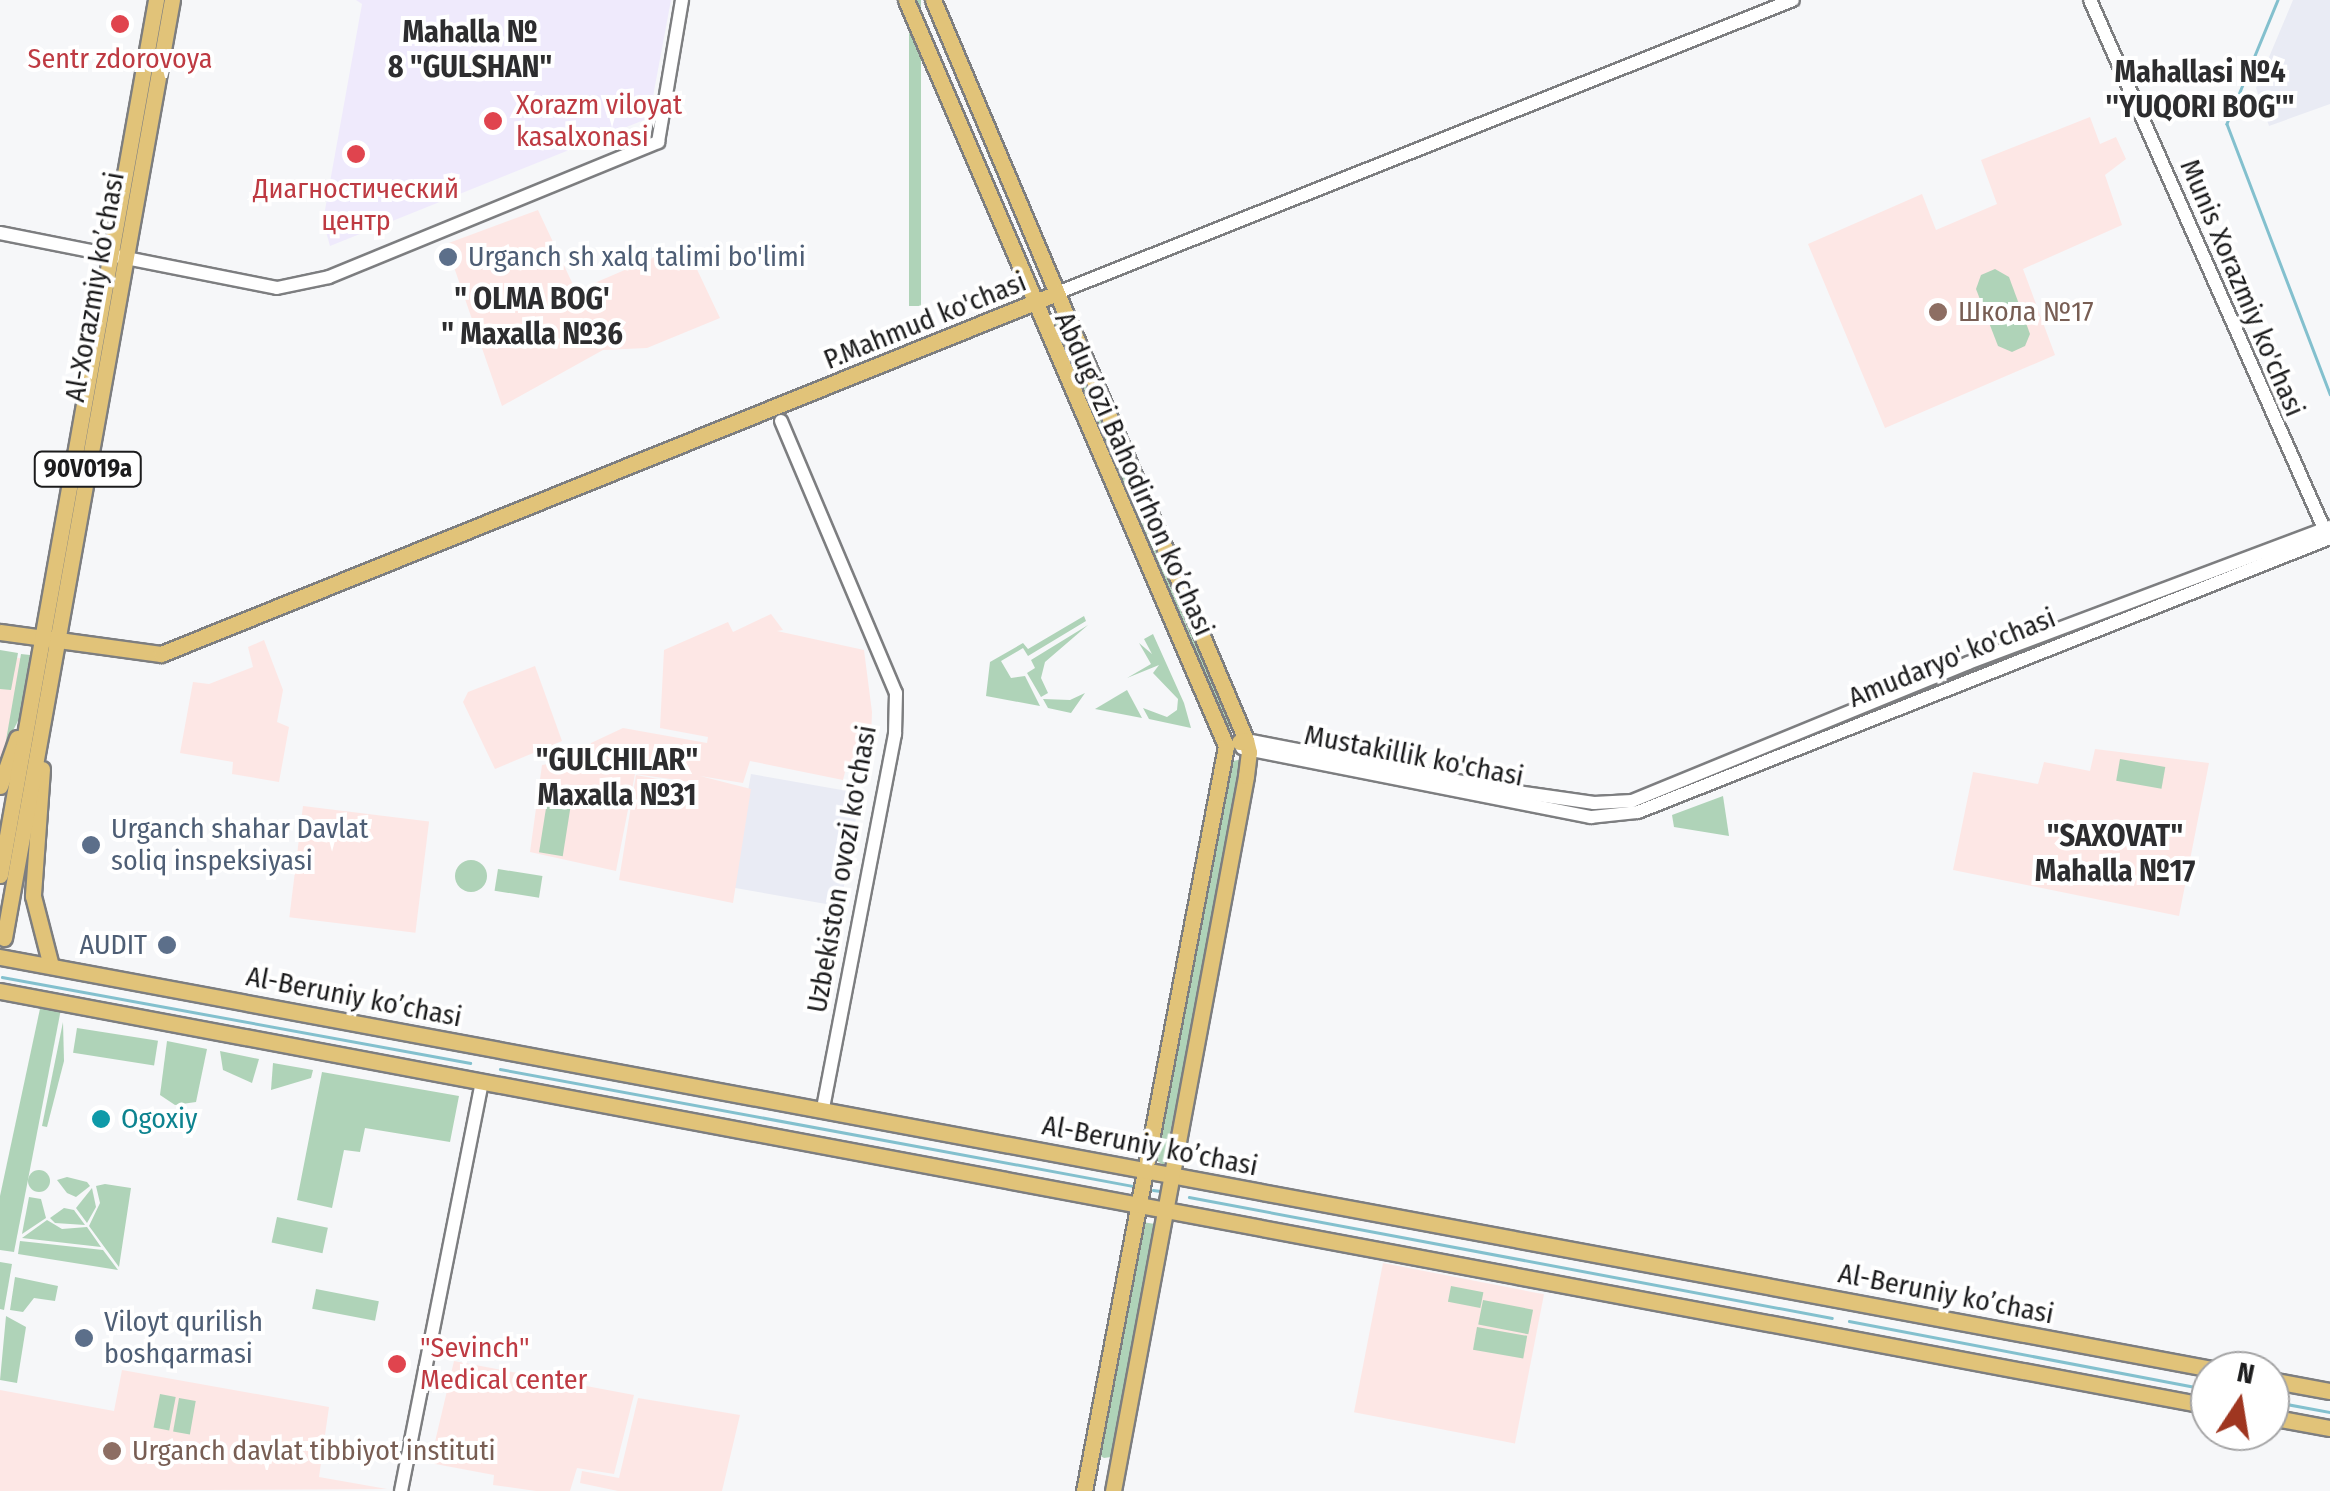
<!DOCTYPE html>
<meta charset="utf-8">
<style>
body{margin:0}
#map{position:relative;width:2330px;height:1491px;overflow:hidden;background:#f6f7f9;font-family:"Fira Sans Condensed",sans-serif}
div>[style]{position:absolute}
[style*='--x']{left:calc(var(--x)*1px);top:calc(var(--y)*1px);width:calc(var(--w)*1px);rotate:calc(var(--a)*1deg)}
.built>*{inset:0;background:#e9ebf4;transform-origin:0 0}
.education>*{inset:0;background:#fde7e5;transform-origin:0 0}
.medical>*{inset:0;background:#efeafc}
.green>*{inset:0;background:#afd3b8;transform-origin:0 0}
.round{border-radius:50%}
.stream>*{height:2.5px;margin:-1.25px;padding:0 1.25px;transform-origin:1.25px;border-radius:1.25px;background:#83c0ce}
.roads{filter:drop-shadow(2px 0 #7d7e80) drop-shadow(-2px 0 #7d7e80) drop-shadow(0 2px #7d7e80) drop-shadow(0 -2px #7d7e80)}
.minor>*{height:12px;margin:-6px;padding:0 6px;transform-origin:6px;border-radius:6px;background:#fff}
.major>*{height:15px;margin:-7.5px;padding:0 7.5px;transform-origin:7.5px;border-radius:7.5px;background:#e1c379}
.dots>*{width:28px;height:28px;translate:-50% -50%;box-sizing:border-box;border:5px solid #fff;border-radius:50%}
span{translate:-50% -50%;white-space:nowrap;text-align:center;line-height:1.15;-webkit-text-stroke:8px #fff;paint-order:stroke}
.shield-label span{padding:2px 8px;background:#fff;border:2px solid;border-radius:8px;-webkit-text-stroke-width:0}
.shield-label{font-size:25px;color:#1c1c1d;font-weight:700}
.health-label{font-size:28px;color:#be3a42}
.left{translate:0 -50%;text-align:left}
.service-label{font-size:28px;color:#4e5e75}
.right{translate:-100% -50%;text-align:right}
.street-label{font-size:28px;color:#1c1c1d}
.education-label{font-size:28px;color:#785e54}
.culture-label{font-size:28px;color:#0d838f}
.neighbourhood-label{font-size:30px;color:#2d2d2f;font-weight:700}
.north{position:absolute;left:2190px;top:1351px;width:100px;height:100px;box-sizing:border-box;background:#fff;border:2px solid #a4a4a5;border-radius:50%;rotate:12deg;font-size:28px;font-weight:700;line-height:40px;text-align:center;color:#1c1c1d}
.north::after{content:'';display:block;margin:auto;width:35px;height:45px;background:#9f3620;clip-path:polygon(50% 0,100% 100%,50% 72%,0 100%)}
</style>
<div id="map">
<div class="built">
<div style="clip-path:polygon(2293px 0,2330px 0,2330px 104px,2269px 126px,2256px 88px)"></div>
<div style="left:751px;top:774px;width:111px;height:115px;rotate:10deg"></div>
</div>
<div class="education">
<div style="clip-path:polygon(2090px 117px,2100px 144px,2116px 137px,2126px 159px,2105px 175px,2122px 225px,2023px 269px,2055px 355px,1885px 428px,1808px 244px,1922px 194px,1936px 230px,1997px 204px,1981px 160px)"></div>
<div style="clip-path:polygon(538px 210px,576px 291px,685px 244px,720px 318px,647px 348px,603px 350px,502px 406px,446px 244px)"></div>
<div style="clip-path:polygon(771px 614px,783px 630px,777px 631px,864px 650px,872px 712px,870px 768px,847px 764px,843px 780px,750px 761px,743px 783px,700px 776px,751px 789px,733px 903px,619px 880px,636px 775px,691px 785px,691px 782px,635px 774px,616px 871px,530px 852px,542px 765px,589px 757px,591px 743px,623px 728px,707px 743px,708px 737px,660px 728px,664px 650px,728px 622px,733px 632px)"></div>
<div style="clip-path:polygon(264px 640px,283px 690px,277px 722px,289px 727px,279px 782px,232px 774px,233px 762px,180px 753px,193px 682px,209px 684px,253px 667px,248px 647px)"></div>
<div style="clip-path:polygon(0 654px,24px 659px,0 787px)"></div>
<div style="clip-path:polygon(535px 666px,562px 741px,495px 769px,463px 702px,468px 692px)"></div>
<div style="clip-path:polygon(2095px 749px,2209px 763px,2179px 916px,1953px 870px,1973px 772px,2038px 784px,2044px 762px,2090px 771px)"></div>
<div style="left:303px;top:806px;width:127px;height:112px;rotate:7deg"></div>
<div style="left:1383px;top:1263px;width:164px;height:152px;rotate:11deg"></div>
<div style="clip-path:polygon(454px 1361px,634px 1395px,614px 1474px,577px 1468px,570px 1491px,536px 1491px,493px 1485px,494px 1475px,430px 1463px)"></div>
<div style="clip-path:polygon(122px 1370px,329px 1407px,319px 1477px,387px 1489px,0 1491px,0 1390px,114px 1411px)"></div>
<div style="clip-path:polygon(638px 1398px,740px 1415px,722px 1491px,618px 1491px,580px 1483px,582px 1471px,619px 1478px)"></div>
</div>
<div class="medical">
<div style="clip-path:polygon(356px 0,671px 0,649px 118px,330px 246px,323px 221px,362px 4px)"></div>
</div>
<div class="green">
<div style="left:909px;top:0;width:12px;height:306px"></div>
<div style="clip-path:polygon(1995px 269px,2009px 277px,2030px 334px,2025px 346px,2012px 352px,1998px 346px,1976px 289px,1981px 275px)"></div>
<div style="clip-path:polygon(1057px 315px,1233px 727px,1223px 729px,1046px 320px)"></div>
<div style="clip-path:polygon(1084px 616px,1086px 621px,1028px 656px,1023px 648px,1001px 661px,1011px 678px,1025px 676px,1040px 706px,986px 696px,990px 662px,1023px 643px,1028px 649px)"></div>
<div style="clip-path:polygon(1088px 625px,1045px 662px,1041px 678px,1048px 693px,1041px 697px,1027px 673px,1035px 668px,1031px 660px)"></div>
<div style="clip-path:polygon(1153px 634px,1184px 703px,1191px 728px,1149px 719px,1143px 708px,1167px 717px,1177px 710px,1178px 699px,1153px 673px,1159px 665px,1127px 678px,1151px 664px,1139px 643px,1152px 654px,1144px 639px)"></div>
<div style="clip-path:polygon(0 650px,18px 653px,11px 690px,0 689px)"></div>
<div style="clip-path:polygon(21px 654px,30px 655px,19px 719px,5px 746px)"></div>
<div style="clip-path:polygon(1127px 690px,1142px 718px,1095px 709px)"></div>
<div style="clip-path:polygon(1085px 693px,1071px 713px,1048px 708px,1043px 699px,1070px 700px)"></div>
<div style="clip-path:polygon(1242px 759px,1243px 762px,1164px 1165px,1155px 1160px,1229px 762px)"></div>
<div style="left:2120px;top:759px;width:46px;height:22px;rotate:10deg"></div>
<div style="clip-path:polygon(1723px 796px,1729px 836px,1674px 827px,1672px 815px)"></div>
<div style="left:547px;top:802px;width:24px;height:51px;rotate:9deg"></div>
<div class="round" style="left:455px;top:860px;width:32px;height:32px"></div>
<div style="left:498px;top:869px;width:45px;height:22px;rotate:9deg"></div>
<div style="clip-path:polygon(41px 1004px,61px 1009px,14px 1252px,0 1250px,0 1196px)"></div>
<div style="clip-path:polygon(63px 1022px,64px 1061px,47px 1127px,42px 1126px)"></div>
<div style="left:77px;top:1028px;width:82px;height:25px;rotate:9deg"></div>
<div style="clip-path:polygon(167px 1041px,207px 1049px,196px 1102px,175px 1105px,160px 1095px)"></div>
<div style="clip-path:polygon(220px 1051px,259px 1059px,252px 1083px,223px 1070px)"></div>
<div style="clip-path:polygon(273px 1063px,313px 1070px,311px 1078px,271px 1090px)"></div>
<div style="clip-path:polygon(322px 1072px,459px 1096px,450px 1142px,365px 1128px,360px 1152px,344px 1150px,332px 1208px,297px 1200px)"></div>
<div class="round" style="left:28px;top:1170px;width:22px;height:22px"></div>
<div style="clip-path:polygon(67px 1177px,87px 1182px,90px 1186px,76px 1197px,67px 1193px,57px 1180px)"></div>
<div style="clip-path:polygon(105px 1184px,131px 1188px,119px 1267px,89px 1226px,100px 1203px,96px 1186px)"></div>
<div style="clip-path:polygon(92px 1188px,96px 1207px,87px 1223px,76px 1208px)"></div>
<div style="clip-path:polygon(29px 1197px,41px 1199px,46px 1218px,22px 1234px)"></div>
<div style="clip-path:polygon(64px 1208px,74px 1210px,85px 1225px,55px 1223px,50px 1218px)"></div>
<div style="left:277px;top:1217px;width:52px;height:26px;rotate:12deg"></div>
<div style="clip-path:polygon(47px 1220px,62px 1229px,87px 1227px,101px 1247px,22px 1238px)"></div>
<div style="clip-path:polygon(1142px 1222px,1155px 1224px,1111px 1457px,1104px 1458px,1099px 1455px)"></div>
<div style="clip-path:polygon(20px 1241px,103px 1250px,118px 1270px,18px 1254px)"></div>
<div style="clip-path:polygon(0 1262px,12px 1264px,4px 1310px,0 1309px)"></div>
<div style="clip-path:polygon(15px 1277px,58px 1286px,55px 1301px,34px 1298px,23px 1312px,10px 1310px)"></div>
<div style="left:1451px;top:1286px;width:33px;height:16px;rotate:11deg"></div>
<div style="left:316px;top:1289px;width:64px;height:20px;rotate:11deg"></div>
<div style="left:1483px;top:1300px;width:51px;height:25px;rotate:11deg"></div>
<div style="clip-path:polygon(6px 1316px,26px 1327px,17px 1383px,0 1380px)"></div>
<div style="left:1477px;top:1327px;width:51px;height:23px;rotate:10deg"></div>
<div style="left:160px;top:1394px;width:16px;height:34px;rotate:11deg"></div>
<div style="left:179px;top:1398px;width:17px;height:34px;rotate:10deg"></div>
</div>
<div class="stream">
<div style="--x:2278;--y:0;--w:134;--a:112.4"></div>
<div style="--x:2227;--y:124;--w:289;--a:69.1"></div>
<div style="--x:2;--y:977;--w:476;--a:10.4"></div>
<div style="--x:500;--y:1069;--w:644;--a:10.47"></div>
<div style="--x:1153;--y:1190;--w:7;--a:8"></div>
<div style="--x:1189;--y:1197;--w:654;--a:10.66"></div>
<div style="--x:1849;--y:1321;--w:368;--a:10.8"></div>
<div style="--x:2270;--y:1401;--w:61;--a:10.4"></div>
</div>
<div class="roads">
<div class="minor">
<div style="--x:2090;--y:0;--w:583;--a:66.12"></div>
<div style="--x:0;--y:233;--w:282;--a:11.2"></div>
<div style="--x:277;--y:288;--w:53;--a:-11.9"></div>
<div style="--x:329;--y:277;--w:356;--a:-22.3"></div>
<div style="--x:658;--y:142;--w:144;--a:-80.4"></div>
<div style="--x:1057;--y:293;--w:792;--a:-21.71"></div>
<div style="--x:781;--y:421;--w:295;--a:67.1"></div>
<div style="--x:896;--y:693;--w:41;--a:91.4"></div>
<div style="--x:895;--y:734;--w:381;--a:100.9"></div>
<div style="--x:1246;--y:740;--w:262;--a:11"></div>
<div style="--x:1503;--y:790;--w:92;--a:8.1"></div>
<div style="--x:1594;--y:803;--w:38;--a:-3"></div>
<div style="--x:1632;--y:801;--w:363;--a:-22.3"></div>
<div style="--x:1968;--y:663;--w:387;--a:-20.6"></div>
<div style="--x:1242;--y:748;--w:356;--a:11.2"></div>
<div style="--x:1591;--y:817;--w:47;--a:-6.1"></div>
<div style="--x:1638;--y:812;--w:744;--a:-21.6"></div>
<div style="--x:401;--y:1491;--w:416;--a:-78.8"></div>
</div>
<div class="major">
<div style="--x:906;--y:0;--w:812;--a:66.78"></div>
<div style="--x:1226;--y:746;--w:758;--a:100.79"></div>
<div style="--x:933;--y:0;--w:803;--a:67.07"></div>
<div style="--x:0;--y:632;--w:162;--a:7.8"></div>
<div style="--x:161;--y:654;--w:966;--a:-21.94"></div>
<div style="--x:42;--y:769;--w:127;--a:94.1"></div>
<div style="--x:33;--y:896;--w:72;--a:75.6"></div>
<div style="--x:0;--y:786;--w:51;--a:-70.5"></div>
<div style="--x:0;--y:875;--w:889;--a:-79.89"></div>
<div style="--x:4;--y:938;--w:953;--a:-79.85"></div>
<div style="--x:0;--y:957;--w:2260;--a:10.55"></div>
<div style="--x:0;--y:991;--w:2249;--a:10.64"></div>
<div style="--x:2270;--y:1380;--w:61;--a:10.4"></div>
<div style="--x:2270;--y:1417;--w:61;--a:10.4"></div>
<div style="--x:1113;--y:1491;--w:727;--a:-79.46"></div>
<div style="--x:1246;--y:776;--w:24;--a:-83"></div>
<div style="--x:1249;--y:752;--w:12;--a:-104"></div>
<div style="--x:1246;--y:740;--w:7;--a:164"></div>
</div>
</div>
<div class="dots">
<div style="left:120px;top:24px;background:#e0444e"></div>
<div style="left:493px;top:121px;background:#e0444e"></div>
<div style="left:356px;top:154px;background:#e0444e"></div>
<div style="left:448px;top:257px;background:#5c6f8a"></div>
<div style="left:1938px;top:312px;background:#8d6e63"></div>
<div style="left:91px;top:845px;background:#5c6f8a"></div>
<div style="left:167px;top:945px;background:#5c6f8a"></div>
<div style="left:101px;top:1119px;background:#0f9aa8"></div>
<div style="left:84px;top:1338px;background:#5c6f8a"></div>
<div style="left:397px;top:1364px;background:#e0444e"></div>
<div style="left:112px;top:1451px;background:#8d6e63"></div>
</div>
<div class="shield-label">
<span style="left:88px;top:469px">90V019a</span>
</div>
<div class="health-label">
<span style="left:120px;top:59px">Sentr zdorovoya</span>
<span class="left" style="left:516px;top:121px">Xorazm viloyat<br>kasalxonasi</span>
<span style="left:356px;top:205px">Диагностический<br>центр</span>
<span class="left" style="left:420px;top:1364px">"Sevinch"<br>Medical center</span>
</div>
<div class="service-label">
<span class="left" style="left:468px;top:257px">Urganch sh xalq talimi bo'limi</span>
<span class="left" style="left:111px;top:845px">Urganch shahar Davlat<br>soliq inspeksiyasi</span>
<span class="right" style="left:147px;top:945px">AUDIT</span>
<span class="left" style="left:104px;top:1338px">Viloyt qurilish<br>boshqarmasi</span>
</div>
<div class="street-label">
<span style="left:95px;top:287px;rotate:-80deg">Al-Xorazmiy ko’chasi</span>
<span style="left:2242px;top:288px;rotate:67deg">Munis Xorazmiy ko'chasi</span>
<span style="left:925px;top:321px;rotate:-22deg">P.Mahmud ko'chasi</span>
<span style="left:1134px;top:474px;rotate:66deg">Abdug’ozi Bahodirhon ko’chasi</span>
<span style="left:1952px;top:658px;rotate:-22deg">Amudaryo' ko'chasi</span>
<span style="left:1414px;top:756px;rotate:11deg">Mustakillik ko'chasi</span>
<span style="left:842px;top:869px;rotate:-80deg">Uzbekiston ovozi ko'chasi</span>
<span style="left:354px;top:997px;rotate:11deg">Al-Beruniy ko’chasi</span>
<span style="left:1150px;top:1146px;rotate:11deg">Al-Beruniy ko’chasi</span>
<span style="left:1946px;top:1294px;rotate:11deg">Al-Beruniy ko’chasi</span>
</div>
<div class="education-label">
<span class="left" style="left:1958px;top:312px">Школа №17</span>
<span class="left" style="left:132px;top:1451px">Urganch davlat tibbiyot instituti</span>
</div>
<div class="culture-label">
<span class="left" style="left:121px;top:1119px">Ogoxiy</span>
</div>
<div class="neighbourhood-label">
<span style="left:470px;top:49px">Mahalla №<br>8 "GULSHAN"</span>
<span style="left:2200px;top:89px">Mahallasi №4<br>''YUQORI BOG'"</span>
<span style="left:532px;top:316px">" OLMA BOG'<br>" Maxalla №36</span>
<span style="left:617px;top:777px">"GULCHILAR"<br>Maxalla №31</span>
<span style="left:2115px;top:853px">"SAXOVAT"<br>Mahalla №17</span>
</div>
<div class="north">N</div>
</div>
